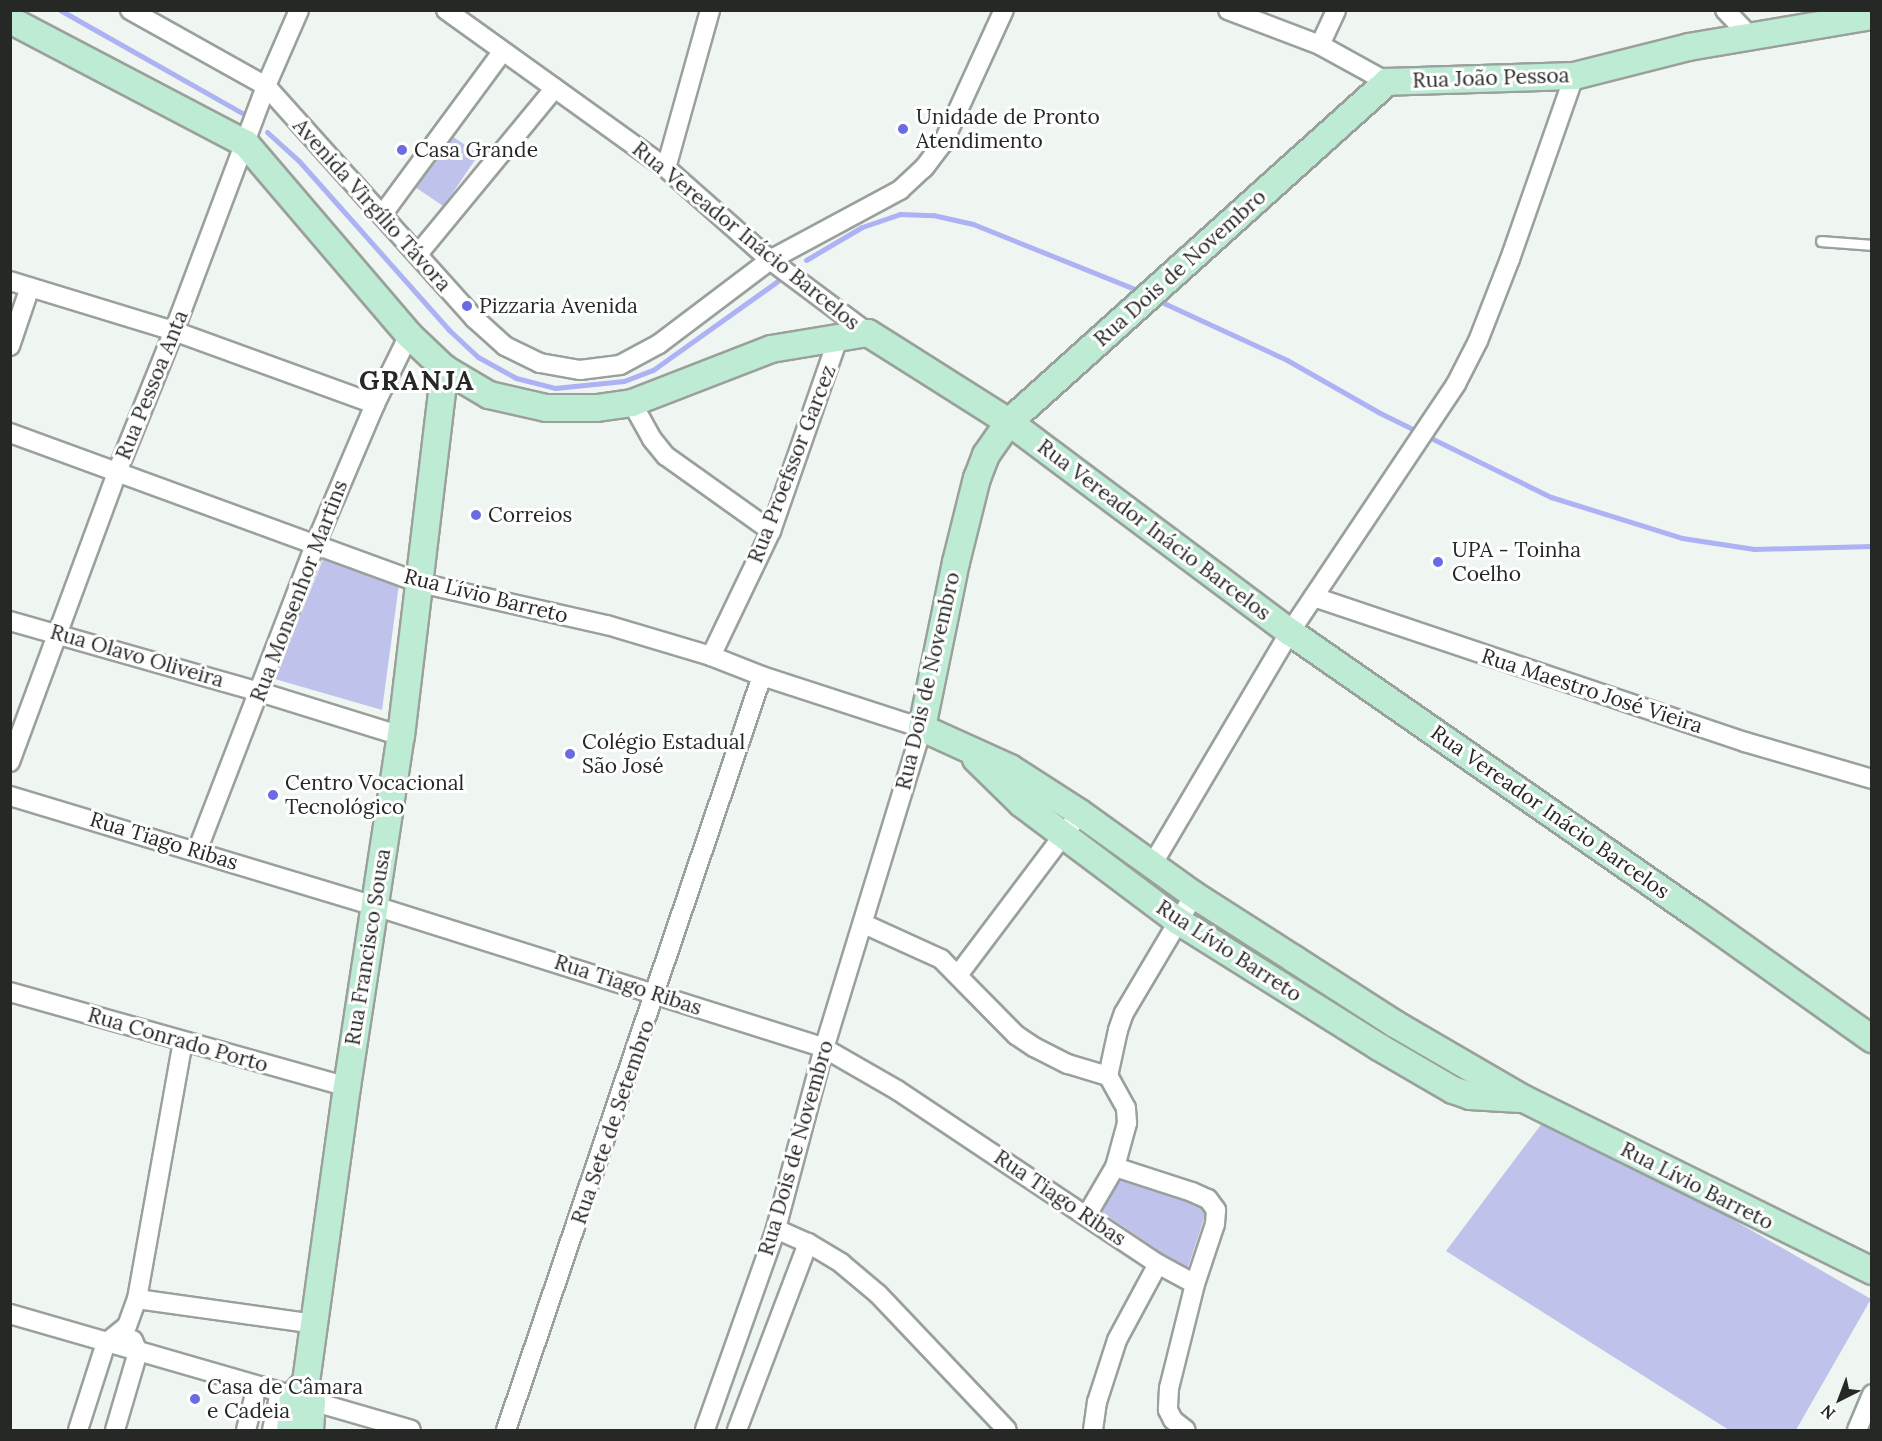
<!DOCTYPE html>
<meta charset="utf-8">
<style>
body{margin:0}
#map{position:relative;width:1882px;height:1441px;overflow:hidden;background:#eff5f1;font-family:Lora,serif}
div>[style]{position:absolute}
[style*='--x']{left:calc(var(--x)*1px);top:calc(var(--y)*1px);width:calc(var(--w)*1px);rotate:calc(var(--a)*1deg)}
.green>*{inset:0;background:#bfc3eb;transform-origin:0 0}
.stream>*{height:5px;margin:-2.5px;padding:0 2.5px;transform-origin:2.5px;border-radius:2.5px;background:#acb2f3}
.roads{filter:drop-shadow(2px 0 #9aa09b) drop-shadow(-2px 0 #9aa09b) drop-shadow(0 2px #9aa09b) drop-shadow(0 -2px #9aa09b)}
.lane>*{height:9px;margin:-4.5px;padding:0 4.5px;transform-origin:4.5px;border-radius:4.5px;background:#fff}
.street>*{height:18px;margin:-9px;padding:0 9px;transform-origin:9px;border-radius:9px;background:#fff}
.secondary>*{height:26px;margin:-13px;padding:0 13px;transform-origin:13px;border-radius:13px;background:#beebd3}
.dots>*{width:16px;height:16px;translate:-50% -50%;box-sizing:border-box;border:3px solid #fff;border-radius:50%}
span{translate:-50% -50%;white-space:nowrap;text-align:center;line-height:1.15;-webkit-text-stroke:6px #fff;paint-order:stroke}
.street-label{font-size:21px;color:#262826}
.poi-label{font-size:21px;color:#262826}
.left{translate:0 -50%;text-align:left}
.district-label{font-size:27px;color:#262826;font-weight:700;letter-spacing:1.5px}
.frame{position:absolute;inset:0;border:12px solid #262826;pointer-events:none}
.north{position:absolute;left:1810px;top:1369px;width:60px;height:60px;-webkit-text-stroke:4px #fff;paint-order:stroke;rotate:222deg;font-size:16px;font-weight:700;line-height:24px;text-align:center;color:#262826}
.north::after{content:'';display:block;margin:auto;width:21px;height:27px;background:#262826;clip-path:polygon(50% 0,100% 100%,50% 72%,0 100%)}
</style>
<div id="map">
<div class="green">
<div style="left:449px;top:134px;width:36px;height:63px;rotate:34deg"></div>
<div style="clip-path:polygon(324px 557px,399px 584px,382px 710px,275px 679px)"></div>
<div style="clip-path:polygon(1549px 1114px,1871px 1299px,1796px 1430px,1729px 1430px,1446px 1251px)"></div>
<div style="clip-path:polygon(1120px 1180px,1208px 1207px,1187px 1270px,1102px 1212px)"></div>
</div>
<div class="stream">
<div style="--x:60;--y:10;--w:209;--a:29.5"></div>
<div style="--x:267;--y:132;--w:43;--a:42.2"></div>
<div style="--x:299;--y:161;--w:226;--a:48.4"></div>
<div style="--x:449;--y:330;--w:40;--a:43"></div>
<div style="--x:478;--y:357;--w:43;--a:28.9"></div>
<div style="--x:516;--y:378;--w:40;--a:14.4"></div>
<div style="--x:555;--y:388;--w:69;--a:-5.8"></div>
<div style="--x:624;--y:381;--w:31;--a:-21"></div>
<div style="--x:653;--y:370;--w:153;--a:-35.5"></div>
<div style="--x:806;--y:260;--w:65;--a:-30.5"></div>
<div style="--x:862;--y:227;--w:40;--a:-18.9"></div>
<div style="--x:900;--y:214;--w:33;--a:2"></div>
<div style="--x:933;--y:215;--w:41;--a:12.7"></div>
<div style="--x:973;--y:224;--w:182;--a:21.9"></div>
<div style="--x:1155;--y:299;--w:145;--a:24.8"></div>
<div style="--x:1287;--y:360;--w:105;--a:29.7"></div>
<div style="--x:1378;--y:412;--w:193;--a:26.2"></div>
<div style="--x:1551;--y:497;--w:137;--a:17.4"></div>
<div style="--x:1682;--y:538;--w:73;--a:8.7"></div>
<div style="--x:1754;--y:549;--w:118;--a:-1.5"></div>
</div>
<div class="roads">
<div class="lane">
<div style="--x:1821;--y:241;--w:51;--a:4.5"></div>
</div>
<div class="street">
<div style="--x:130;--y:10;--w:156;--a:29.2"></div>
<div style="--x:266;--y:86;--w:312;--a:48.1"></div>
<div style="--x:474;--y:318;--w:42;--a:42.1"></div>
<div style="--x:505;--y:346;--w:39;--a:26"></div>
<div style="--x:540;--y:363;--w:41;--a:9.9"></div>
<div style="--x:580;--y:370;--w:40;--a:-7.1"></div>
<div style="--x:620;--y:365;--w:44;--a:-28.3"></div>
<div style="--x:659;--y:344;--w:139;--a:-37.1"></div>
<div style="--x:770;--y:260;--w:148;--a:-28.3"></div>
<div style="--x:900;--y:190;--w:33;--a:-43"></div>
<div style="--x:924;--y:168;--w:31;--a:-53"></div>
<div style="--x:943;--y:143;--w:146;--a:-65.4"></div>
<div style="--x:446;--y:10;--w:271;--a:35.7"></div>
<div style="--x:666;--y:168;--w:139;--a:41.5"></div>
<div style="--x:770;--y:260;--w:122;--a:36.7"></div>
<div style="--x:1228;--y:10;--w:98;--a:20.8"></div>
<div style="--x:1320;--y:45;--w:77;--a:28.9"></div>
<div style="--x:1725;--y:10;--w:36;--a:46"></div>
<div style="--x:1320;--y:45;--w:38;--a:-65"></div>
<div style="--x:666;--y:168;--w:164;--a:-74.4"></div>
<div style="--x:382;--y:215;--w:202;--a:-53.6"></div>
<div style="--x:418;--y:254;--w:215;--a:-50.5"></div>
<div style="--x:10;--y:281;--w:171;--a:17"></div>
<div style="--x:174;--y:331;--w:214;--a:20"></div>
<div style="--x:10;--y:346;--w:62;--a:-71.3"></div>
<div style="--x:632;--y:403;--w:41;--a:60.9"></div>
<div style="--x:652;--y:439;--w:22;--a:51"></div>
<div style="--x:666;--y:456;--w:129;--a:35.5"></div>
<div style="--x:10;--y:433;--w:437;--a:20.1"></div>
<div style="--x:420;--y:583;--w:192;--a:12.7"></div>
<div style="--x:607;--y:625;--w:109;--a:16.6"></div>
<div style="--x:711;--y:656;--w:55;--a:21.4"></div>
<div style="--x:762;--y:676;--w:168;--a:18"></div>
<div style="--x:922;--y:728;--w:335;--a:107"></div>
<div style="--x:824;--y:1048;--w:187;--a:104.9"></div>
<div style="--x:776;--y:1229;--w:213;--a:109.5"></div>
<div style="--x:1314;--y:597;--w:455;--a:18.6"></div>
<div style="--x:1745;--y:742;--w:132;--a:16.2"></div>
<div style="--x:10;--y:621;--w:260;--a:15.9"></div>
<div style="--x:260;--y:692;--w:148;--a:17.3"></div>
<div style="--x:711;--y:656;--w:139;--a:-64.4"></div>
<div style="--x:771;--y:531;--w:207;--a:-70.8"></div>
<div style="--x:10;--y:762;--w:309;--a:-69.7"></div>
<div style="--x:117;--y:472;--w:152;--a:-68"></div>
<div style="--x:174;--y:331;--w:262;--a:-69.4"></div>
<div style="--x:266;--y:86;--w:83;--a:-66.5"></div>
<div style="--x:10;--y:796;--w:381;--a:16.8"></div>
<div style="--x:375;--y:906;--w:471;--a:17.5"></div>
<div style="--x:824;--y:1048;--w:84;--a:29.9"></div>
<div style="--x:897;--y:1090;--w:314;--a:33.7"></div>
<div style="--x:1158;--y:1264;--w:42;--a:28.4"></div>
<div style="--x:197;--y:851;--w:328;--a:-68.9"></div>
<div style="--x:315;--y:545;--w:153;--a:-66.9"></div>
<div style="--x:375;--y:404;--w:77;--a:-63.8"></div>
<div style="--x:1152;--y:865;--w:271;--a:-59.4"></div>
<div style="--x:1290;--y:632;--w:298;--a:-56.2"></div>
<div style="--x:1456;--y:384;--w:48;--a:-62.9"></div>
<div style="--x:1478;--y:341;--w:88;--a:-68.7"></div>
<div style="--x:1510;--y:259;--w:194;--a:-70.7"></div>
<div style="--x:864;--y:924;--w:85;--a:24.4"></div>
<div style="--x:941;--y:959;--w:107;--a:45.4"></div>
<div style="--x:1016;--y:1035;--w:22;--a:34"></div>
<div style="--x:1034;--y:1047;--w:38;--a:27"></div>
<div style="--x:1068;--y:1064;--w:42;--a:16.7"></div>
<div style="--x:958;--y:975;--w:203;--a:-53"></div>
<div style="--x:10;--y:992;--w:350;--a:15.7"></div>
<div style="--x:1115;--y:1167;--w:81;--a:18"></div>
<div style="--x:1192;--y:1192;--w:17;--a:24"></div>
<div style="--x:1208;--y:1199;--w:14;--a:54"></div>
<div style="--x:1216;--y:1210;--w:14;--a:94"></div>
<div style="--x:1215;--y:1224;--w:63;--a:108.4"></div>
<div style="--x:1195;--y:1284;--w:107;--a:104"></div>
<div style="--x:1169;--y:1388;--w:22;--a:93"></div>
<div style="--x:1168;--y:1410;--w:11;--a:63"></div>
<div style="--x:1173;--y:1420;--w:16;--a:38"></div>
<div style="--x:1087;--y:1215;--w:56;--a:-59.7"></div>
<div style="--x:1115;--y:1167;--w:46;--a:-74.7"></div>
<div style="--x:1127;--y:1123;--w:15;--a:-94"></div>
<div style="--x:1126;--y:1108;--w:37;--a:-119"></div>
<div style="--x:1108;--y:1076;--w:47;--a:-77.7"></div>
<div style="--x:1118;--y:1030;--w:18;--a:-71"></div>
<div style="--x:1124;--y:1013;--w:137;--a:-59.3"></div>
<div style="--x:776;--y:1229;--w:35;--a:24"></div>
<div style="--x:808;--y:1243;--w:39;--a:31"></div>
<div style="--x:841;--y:1263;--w:48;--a:40"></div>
<div style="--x:878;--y:1294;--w:187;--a:46.5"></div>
<div style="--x:137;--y:1299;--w:179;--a:8"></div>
<div style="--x:10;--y:1314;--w:417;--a:16.1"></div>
<div style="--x:78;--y:1430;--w:91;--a:-72.2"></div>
<div style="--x:106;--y:1343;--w:27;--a:-39"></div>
<div style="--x:127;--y:1326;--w:29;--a:-70"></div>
<div style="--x:137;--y:1299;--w:262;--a:-79.9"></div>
<div style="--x:115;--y:1430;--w:81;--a:-73.6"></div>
<div style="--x:138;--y:1352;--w:13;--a:-113"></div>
<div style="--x:246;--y:1430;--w:45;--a:-76"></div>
<div style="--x:272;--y:1430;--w:38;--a:-78"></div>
<div style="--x:506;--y:1430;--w:796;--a:-71.25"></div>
<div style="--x:737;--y:1430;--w:200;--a:-69.2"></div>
<div style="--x:1093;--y:1430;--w:28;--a:-82"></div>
<div style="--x:1097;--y:1402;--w:65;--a:-72.1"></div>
<div style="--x:1117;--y:1340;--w:86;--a:-61.7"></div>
<div style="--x:1857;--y:1430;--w:39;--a:-67"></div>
</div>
<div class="secondary">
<div style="--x:1872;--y:16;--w:186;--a:170.4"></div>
<div style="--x:1689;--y:47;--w:119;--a:165.8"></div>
<div style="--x:1574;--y:76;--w:187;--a:178.2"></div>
<div style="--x:1387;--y:82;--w:508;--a:138.03"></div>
<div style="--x:1009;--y:422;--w:40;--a:124.9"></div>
<div style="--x:986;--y:455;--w:25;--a:111"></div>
<div style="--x:977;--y:478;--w:87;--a:104"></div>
<div style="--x:956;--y:562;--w:169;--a:101.6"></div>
<div style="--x:922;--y:728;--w:97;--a:24.4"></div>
<div style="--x:1010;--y:768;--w:83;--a:32.7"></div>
<div style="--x:1080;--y:813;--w:140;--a:35.7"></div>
<div style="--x:1194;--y:895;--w:119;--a:32.6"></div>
<div style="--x:1294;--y:959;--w:120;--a:32.8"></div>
<div style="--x:1395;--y:1024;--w:149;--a:30.2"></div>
<div style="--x:1524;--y:1099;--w:388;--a:26.3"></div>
<div style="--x:10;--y:20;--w:267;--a:27.7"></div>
<div style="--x:246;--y:144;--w:251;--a:49.5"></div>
<div style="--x:409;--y:335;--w:50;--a:43.4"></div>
<div style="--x:445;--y:369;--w:51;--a:30.6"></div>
<div style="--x:489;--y:395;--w:58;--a:12.8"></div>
<div style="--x:546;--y:408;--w:51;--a:0"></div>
<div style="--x:597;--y:408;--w:35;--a:-8"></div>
<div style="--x:632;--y:403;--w:149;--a:-21.2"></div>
<div style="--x:771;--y:349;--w:98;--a:-9.4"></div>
<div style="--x:868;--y:333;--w:167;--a:32.3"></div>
<div style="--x:1009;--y:422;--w:351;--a:36.8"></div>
<div style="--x:1290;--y:632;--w:494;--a:34.8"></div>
<div style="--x:1696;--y:914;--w:216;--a:35.4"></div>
<div style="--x:976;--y:759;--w:64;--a:44.4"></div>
<div style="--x:1022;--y:804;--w:195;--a:36.9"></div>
<div style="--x:1178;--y:921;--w:237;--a:32.1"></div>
<div style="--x:1379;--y:1047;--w:86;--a:30.2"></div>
<div style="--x:1453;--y:1090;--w:18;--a:19"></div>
<div style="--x:1470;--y:1096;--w:50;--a:3.4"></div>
<div style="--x:290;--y:1430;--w:33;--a:-85"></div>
<div style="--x:293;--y:1397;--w:20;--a:-49"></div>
<div style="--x:310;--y:1430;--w:28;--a:-86"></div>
<div style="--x:312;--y:1402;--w:21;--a:-107"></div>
<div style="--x:306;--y:1382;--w:298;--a:-82.1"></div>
<div style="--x:347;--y:1087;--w:355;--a:-81.3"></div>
<div style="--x:401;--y:736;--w:370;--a:-83.2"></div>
</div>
</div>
<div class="dots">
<div style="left:903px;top:129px;background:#6b6be4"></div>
<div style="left:402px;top:150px;background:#6b6be4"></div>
<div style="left:467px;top:306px;background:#6b6be4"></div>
<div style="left:476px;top:515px;background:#6b6be4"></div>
<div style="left:1438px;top:562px;background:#6b6be4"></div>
<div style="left:570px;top:754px;background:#6b6be4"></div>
<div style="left:273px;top:795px;background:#6b6be4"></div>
<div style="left:195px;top:1399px;background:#6b6be4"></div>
</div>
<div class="street-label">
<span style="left:1491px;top:78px;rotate:-2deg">Rua João Pessoa</span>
<span style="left:372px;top:205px;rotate:48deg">Avenida Virgílio Távora</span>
<span style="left:746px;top:236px;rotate:39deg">Rua Vereador Inácio Barcelos</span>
<span style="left:1180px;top:268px;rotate:-42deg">Rua Dois de Novembro</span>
<span style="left:152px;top:385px;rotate:-68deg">Rua Pessoa Anta</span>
<span style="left:792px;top:464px;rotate:-69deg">Rua Proefssor Garcez</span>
<span style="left:1154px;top:530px;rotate:37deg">Rua Vereador Inácio Barcelos</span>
<span style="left:299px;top:591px;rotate:-69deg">Rua Monsenhor Martins</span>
<span style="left:486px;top:596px;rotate:14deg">Rua Lívio Barreto</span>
<span style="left:137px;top:656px;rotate:16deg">Rua Olavo Oliveira</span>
<span style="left:928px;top:681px;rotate:-77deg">Rua Dois de Novembro</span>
<span style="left:1592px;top:691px;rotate:18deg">Rua Maestro José Vieira</span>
<span style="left:1550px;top:812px;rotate:35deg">Rua Vereador Inácio Barcelos</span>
<span style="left:164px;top:841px;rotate:17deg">Rua Tiago Ribas</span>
<span style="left:368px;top:947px;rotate:-81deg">Rua Francisco Sousa</span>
<span style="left:1229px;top:951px;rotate:33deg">Rua Lívio Barreto</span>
<span style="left:628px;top:985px;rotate:18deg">Rua Tiago Ribas</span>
<span style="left:178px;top:1040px;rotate:16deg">Rua Conrado Porto</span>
<span style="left:613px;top:1122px;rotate:-71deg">Rua Sete de Setembro</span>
<span style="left:796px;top:1148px;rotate:-74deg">Rua Dois de Novembro</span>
<span style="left:1697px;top:1186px;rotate:27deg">Rua Lívio Barreto</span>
<span style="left:1060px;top:1198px;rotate:34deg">Rua Tiago Ribas</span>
</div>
<div class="poi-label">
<span class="left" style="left:916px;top:129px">Unidade de Pronto<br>Atendimento</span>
<span class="left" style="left:414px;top:150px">Casa Grande</span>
<span class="left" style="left:479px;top:306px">Pizzaria Avenida</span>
<span class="left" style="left:488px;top:515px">Correios</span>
<span class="left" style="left:1452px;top:562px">UPA - Toinha<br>Coelho</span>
<span class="left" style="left:582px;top:754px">Colégio Estadual<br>São José</span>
<span class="left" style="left:285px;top:795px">Centro Vocacional<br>Tecnológico</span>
<span class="left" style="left:207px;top:1399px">Casa de Câmara<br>e Cadeia</span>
</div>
<div class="district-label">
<span style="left:417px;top:381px">GRANJA</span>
</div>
<div class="frame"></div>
<div class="north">N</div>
</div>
